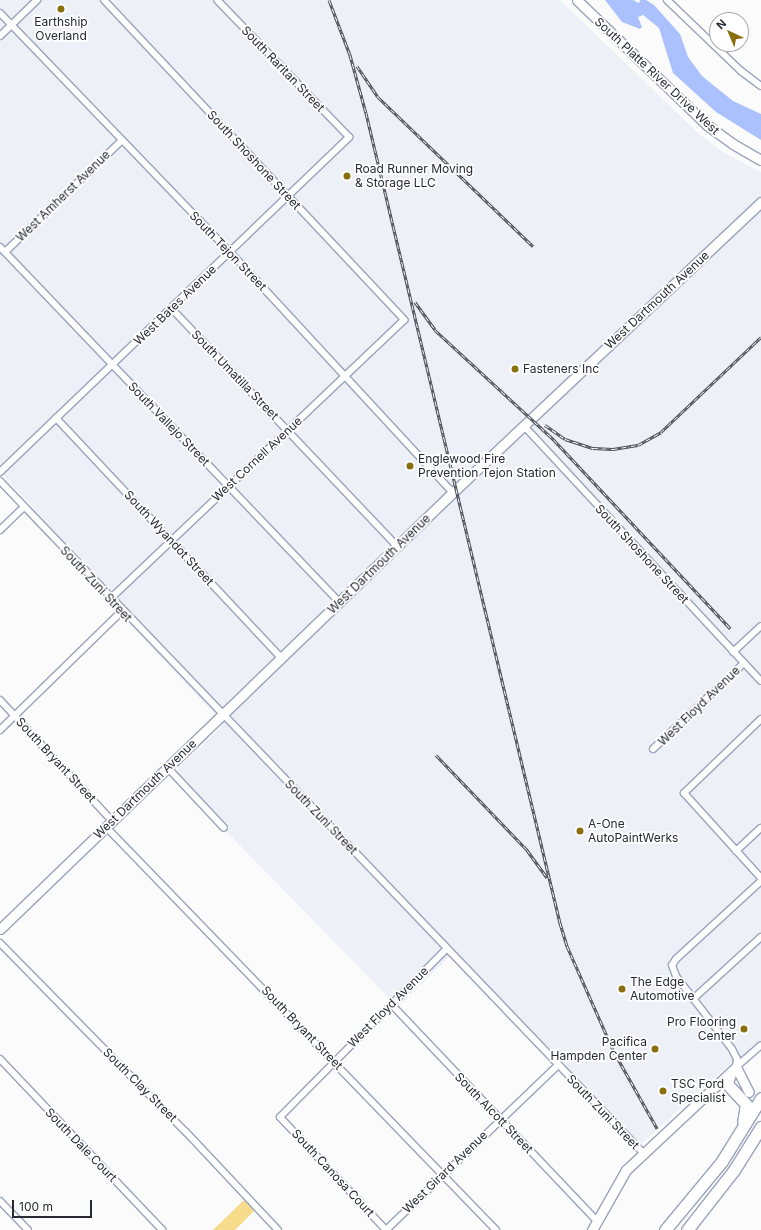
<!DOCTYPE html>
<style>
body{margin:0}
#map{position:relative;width:761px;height:1230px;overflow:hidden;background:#fbfbfb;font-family:Inter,sans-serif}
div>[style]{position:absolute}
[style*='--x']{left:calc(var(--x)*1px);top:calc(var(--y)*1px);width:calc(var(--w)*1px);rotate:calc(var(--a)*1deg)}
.built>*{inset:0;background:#edf0f7}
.green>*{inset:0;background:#f6db8b}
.water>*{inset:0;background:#abc1fd}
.roads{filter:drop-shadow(1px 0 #9aa4bc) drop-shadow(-1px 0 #9aa4bc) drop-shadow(0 1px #9aa4bc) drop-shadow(0 -1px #9aa4bc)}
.street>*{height:6px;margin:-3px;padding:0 3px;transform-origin:3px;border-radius:3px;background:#fff}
.secondary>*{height:9px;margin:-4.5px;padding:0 4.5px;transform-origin:4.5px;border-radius:4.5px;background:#fff}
.highway>*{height:11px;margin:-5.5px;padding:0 5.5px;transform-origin:5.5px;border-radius:5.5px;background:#fff}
.rail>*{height:3px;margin-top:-1.5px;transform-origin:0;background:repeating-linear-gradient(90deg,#fff 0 4.5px,#484b53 0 9px);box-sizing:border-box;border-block:1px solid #484b53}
.dots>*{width:11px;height:11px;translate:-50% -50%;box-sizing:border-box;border:2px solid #fff;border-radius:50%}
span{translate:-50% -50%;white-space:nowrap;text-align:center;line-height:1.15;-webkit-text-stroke:3.5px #fff;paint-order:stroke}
.poi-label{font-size:12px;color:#262a33}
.left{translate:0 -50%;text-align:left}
.right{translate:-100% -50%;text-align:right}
.street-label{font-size:12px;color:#262a33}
.north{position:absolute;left:709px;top:12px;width:40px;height:40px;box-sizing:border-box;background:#fff;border:1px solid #a8aaad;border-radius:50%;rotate:316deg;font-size:11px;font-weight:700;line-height:16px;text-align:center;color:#262a33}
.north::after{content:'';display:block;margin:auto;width:14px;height:18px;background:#896f10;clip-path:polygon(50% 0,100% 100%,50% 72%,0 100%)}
.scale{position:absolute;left:12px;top:1200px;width:80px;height:18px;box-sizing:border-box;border:2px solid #262a33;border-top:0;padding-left:5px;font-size:12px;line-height:14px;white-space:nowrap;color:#262a33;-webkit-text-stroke:3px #fff;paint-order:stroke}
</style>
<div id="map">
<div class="built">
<div style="clip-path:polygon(0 0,560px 0,699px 134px,726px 154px,761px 172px,761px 1046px,731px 1063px,640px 1145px,455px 951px,398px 1007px,171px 775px,224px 724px,27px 516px,34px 508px,0 472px)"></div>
</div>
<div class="green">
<div style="clip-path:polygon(244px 1200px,254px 1211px,235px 1230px,213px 1230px)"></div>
</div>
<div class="water">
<div style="clip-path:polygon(605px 0,633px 0,639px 3px,640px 0,646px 0,654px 5px,680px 34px,688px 57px,702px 76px,733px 101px,761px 114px,761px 140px,716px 112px,673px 73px,659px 28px,643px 15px,638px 17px,642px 27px,640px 29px,622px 22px)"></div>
</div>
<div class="roads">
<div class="street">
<div style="--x:104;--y:0;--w:439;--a:46.8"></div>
<div style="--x:404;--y:320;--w:405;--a:136.5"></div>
<div style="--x:667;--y:0;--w:103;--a:43.8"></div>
<div style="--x:741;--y:71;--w:25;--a:37"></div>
<div style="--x:0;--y:13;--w:332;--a:46.1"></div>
<div style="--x:230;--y:252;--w:328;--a:47.2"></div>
<div style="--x:0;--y:36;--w:52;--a:-44.2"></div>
<div style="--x:0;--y:247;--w:491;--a:46.3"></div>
<div style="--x:5;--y:252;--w:162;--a:-43.7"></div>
<div style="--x:171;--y:308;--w:328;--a:46.5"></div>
<div style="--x:56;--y:418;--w:329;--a:46.8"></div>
<div style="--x:524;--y:426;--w:348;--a:47.1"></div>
<div style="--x:0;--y:472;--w:484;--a:-43.8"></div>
<div style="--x:349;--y:137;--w:190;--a:-133.9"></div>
<div style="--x:0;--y:481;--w:930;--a:46.26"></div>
<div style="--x:0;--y:530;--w:33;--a:-44"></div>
<div style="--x:733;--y:652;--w:38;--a:-43"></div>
<div style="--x:0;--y:700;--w:165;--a:47.2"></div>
<div style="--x:761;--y:719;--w:107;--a:136.1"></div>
<div style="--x:684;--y:793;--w:115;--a:47.8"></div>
<div style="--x:0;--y:730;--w:170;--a:-44.3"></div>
<div style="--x:653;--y:749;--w:125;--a:-43.4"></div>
<div style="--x:167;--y:767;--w:83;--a:46.9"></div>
<div style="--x:106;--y:827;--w:561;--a:45.94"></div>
<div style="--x:736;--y:851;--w:34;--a:-43"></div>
<div style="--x:0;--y:943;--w:265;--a:45.5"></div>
<div style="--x:186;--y:1132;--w:134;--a:46.8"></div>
<div style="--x:693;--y:999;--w:92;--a:-42.4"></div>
<div style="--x:392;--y:1005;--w:298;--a:46.5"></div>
<div style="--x:0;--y:1059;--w:236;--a:46.5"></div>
<div style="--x:736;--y:1067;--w:8;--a:-83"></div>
<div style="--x:737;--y:1059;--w:11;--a:-117"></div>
<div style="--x:732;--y:1049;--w:92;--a:-127.5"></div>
<div style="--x:676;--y:976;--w:12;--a:-110"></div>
<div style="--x:672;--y:965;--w:7;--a:-56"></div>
<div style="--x:676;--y:959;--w:115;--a:-42.5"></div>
<div style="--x:729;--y:1086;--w:20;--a:-70"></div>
<div style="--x:736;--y:1067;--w:33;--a:-41"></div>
<div style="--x:0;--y:1201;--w:40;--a:46"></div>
<div style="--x:386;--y:1230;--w:155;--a:-133.2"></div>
<div style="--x:280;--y:1117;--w:236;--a:-45.3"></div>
<div style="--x:386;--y:1230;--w:238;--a:-43.8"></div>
</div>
<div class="secondary">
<div style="--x:577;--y:0;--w:180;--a:43.9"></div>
<div style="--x:707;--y:125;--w:32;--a:36"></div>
<div style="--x:733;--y:144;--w:32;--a:30"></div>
<div style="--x:0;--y:929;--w:622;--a:-43.96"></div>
<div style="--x:448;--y:497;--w:430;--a:-43.3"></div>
<div style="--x:592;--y:1230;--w:69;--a:-60.5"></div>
<div style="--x:626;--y:1170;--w:151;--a:-43.1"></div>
<div style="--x:736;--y:1067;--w:28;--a:63"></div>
</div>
<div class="highway">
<div style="--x:729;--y:1086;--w:25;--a:47"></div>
<div style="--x:746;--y:1104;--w:18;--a:99"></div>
<div style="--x:665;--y:1230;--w:89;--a:-50.4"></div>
<div style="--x:722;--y:1161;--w:74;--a:-58.2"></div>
<div style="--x:687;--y:1230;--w:76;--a:-51.9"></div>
<div style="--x:734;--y:1170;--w:51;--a:-57.9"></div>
</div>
</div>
<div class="rail">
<div style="--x:329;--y:0;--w:59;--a:69.1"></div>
<div style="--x:350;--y:55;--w:60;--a:74.6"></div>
<div style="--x:366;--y:113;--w:833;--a:76.53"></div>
<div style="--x:560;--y:923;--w:24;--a:73"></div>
<div style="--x:567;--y:946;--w:114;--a:66.1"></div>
<div style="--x:613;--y:1050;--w:90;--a:60.6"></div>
<div style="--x:357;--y:66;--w:37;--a:56"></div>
<div style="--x:378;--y:97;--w:215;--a:43.9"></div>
<div style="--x:415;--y:302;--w:34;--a:54"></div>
<div style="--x:435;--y:330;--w:162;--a:42.7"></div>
<div style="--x:554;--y:440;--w:258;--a:46.9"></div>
<div style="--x:545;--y:425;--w:24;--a:35"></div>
<div style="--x:565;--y:439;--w:29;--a:18"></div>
<div style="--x:593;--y:448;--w:20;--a:3"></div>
<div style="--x:613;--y:449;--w:25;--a:-9"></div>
<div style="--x:638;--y:445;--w:26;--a:-29"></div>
<div style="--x:661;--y:432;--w:138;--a:-43.5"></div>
<div style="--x:436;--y:755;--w:132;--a:46.2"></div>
<div style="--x:527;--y:850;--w:34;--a:54"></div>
</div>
<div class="dots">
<div style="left:61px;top:9px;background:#896f10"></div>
<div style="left:347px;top:176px;background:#896f10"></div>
<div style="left:515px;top:369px;background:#896f10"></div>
<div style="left:410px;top:466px;background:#896f10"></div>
<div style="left:580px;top:831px;background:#896f10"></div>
<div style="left:622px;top:989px;background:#896f10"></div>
<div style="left:744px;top:1029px;background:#896f10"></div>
<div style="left:655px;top:1049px;background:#896f10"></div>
<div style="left:663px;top:1091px;background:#896f10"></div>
</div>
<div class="poi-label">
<span style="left:61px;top:29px">Earthship<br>Overland</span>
<span class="left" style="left:355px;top:176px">Road Runner Moving<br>&amp; Storage LLC</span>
<span class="left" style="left:523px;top:369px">Fasteners Inc</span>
<span class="left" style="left:418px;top:466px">Englewood Fire<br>Prevention Tejon Station</span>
<span class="left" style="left:588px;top:831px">A-One<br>AutoPaintWerks</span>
<span class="left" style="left:630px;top:989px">The Edge<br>Automotive</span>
<span class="right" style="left:736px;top:1029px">Pro Flooring<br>Center</span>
<span class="right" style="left:647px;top:1049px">Pacifica<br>Hampden Center</span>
<span class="left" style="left:671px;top:1091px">TSC Ford<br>Specialist</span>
</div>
<div class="street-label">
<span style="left:283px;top:69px;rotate:46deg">South Raritan Street</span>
<span style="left:657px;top:76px;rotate:43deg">South Platte River Drive West</span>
<span style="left:254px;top:160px;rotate:47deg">South Shoshone Street</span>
<span style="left:63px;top:196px;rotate:-44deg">West Amherst Avenue</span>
<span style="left:228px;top:251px;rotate:46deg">South Tejon Street</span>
<span style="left:657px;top:300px;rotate:-43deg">West Dartmouth Avenue</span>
<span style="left:175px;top:305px;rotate:-44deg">West Bates Avenue</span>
<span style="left:235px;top:375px;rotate:46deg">South Umatilla Street</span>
<span style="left:169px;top:424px;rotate:46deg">South Vallejo Street</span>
<span style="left:257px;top:459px;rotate:-43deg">West Cornell Avenue</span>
<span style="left:169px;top:538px;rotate:47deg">South Wyandot Street</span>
<span style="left:642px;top:554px;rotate:47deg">South Shoshone Street</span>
<span style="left:379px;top:564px;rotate:-44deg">West Dartmouth Avenue</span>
<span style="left:96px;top:584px;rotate:47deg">South Zuni Street</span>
<span style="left:699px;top:706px;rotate:-44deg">West Floyd Avenue</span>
<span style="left:56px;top:760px;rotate:47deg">South Bryant Street</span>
<span style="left:145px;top:789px;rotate:-44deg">West Dartmouth Avenue</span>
<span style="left:321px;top:817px;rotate:46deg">South Zuni Street</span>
<span style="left:388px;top:1007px;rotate:-45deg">West Floyd Avenue</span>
<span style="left:302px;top:1028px;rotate:46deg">South Bryant Street</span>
<span style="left:140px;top:1085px;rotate:45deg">South Clay Street</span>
<span style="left:603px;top:1112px;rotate:46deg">South Zuni Street</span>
<span style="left:494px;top:1113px;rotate:46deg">South Alcott Street</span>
<span style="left:81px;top:1145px;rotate:46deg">South Dale Court</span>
<span style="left:445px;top:1172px;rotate:-44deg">West Girard Avenue</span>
<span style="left:333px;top:1173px;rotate:47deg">South Canosa Court</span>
</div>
<div class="north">N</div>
<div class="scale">100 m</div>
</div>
